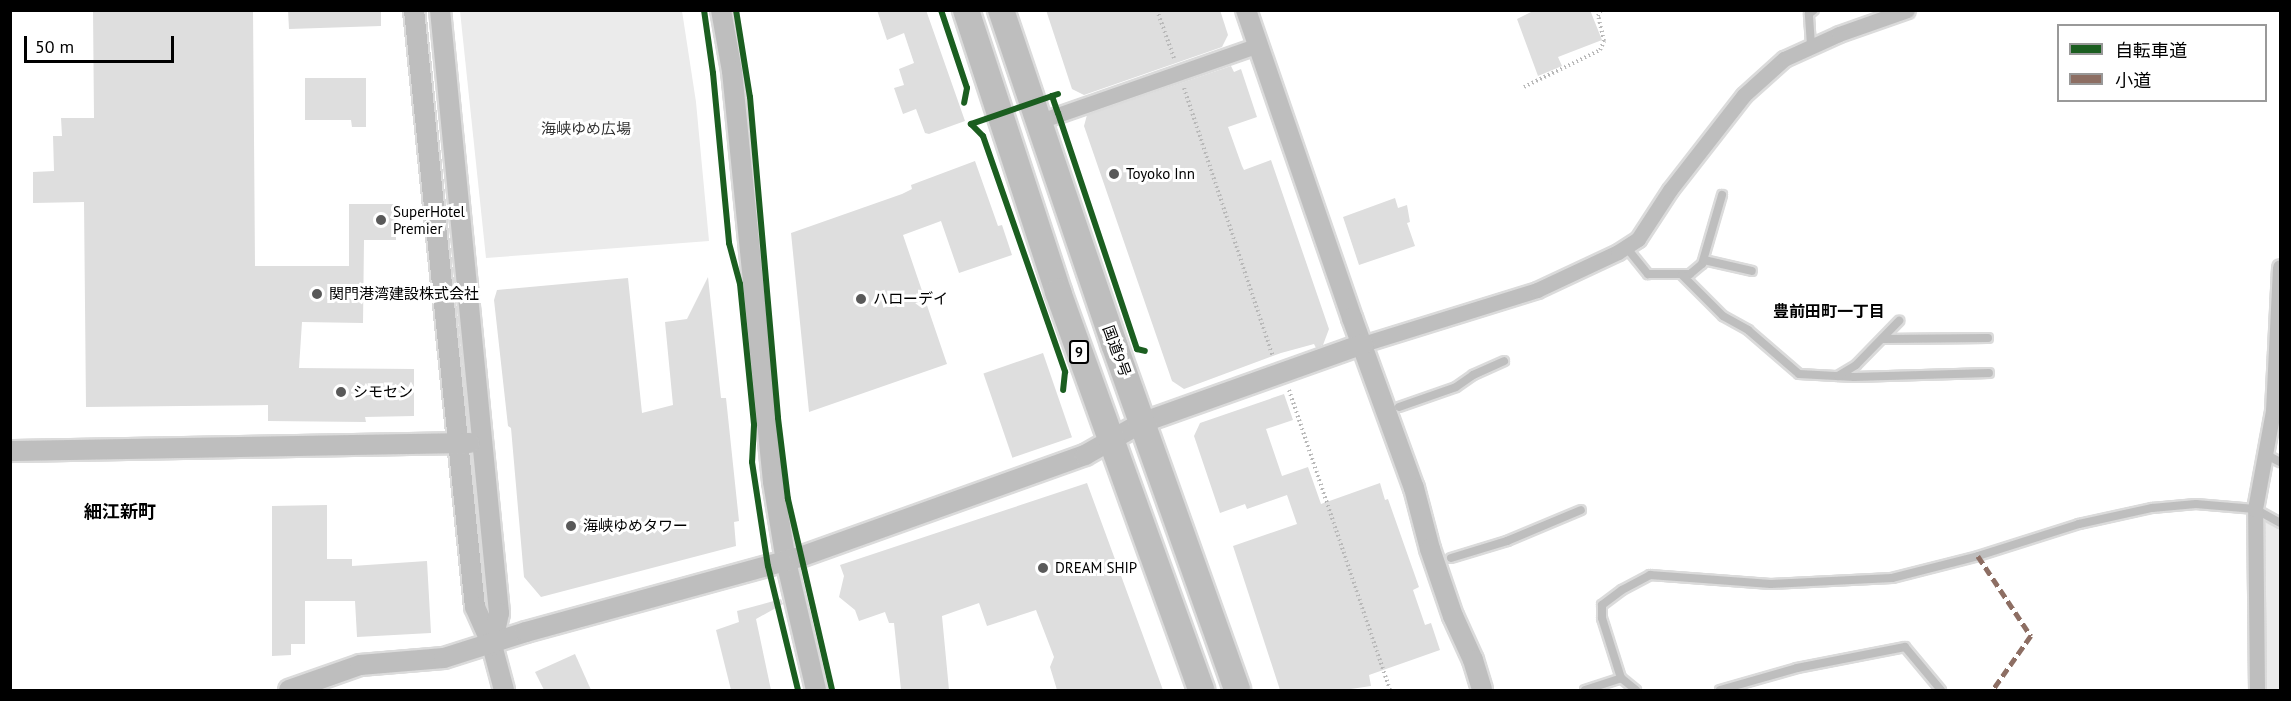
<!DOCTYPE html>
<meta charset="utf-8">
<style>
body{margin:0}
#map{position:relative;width:2291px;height:701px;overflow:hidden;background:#fff;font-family:"PT Sans","Noto Sans JP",sans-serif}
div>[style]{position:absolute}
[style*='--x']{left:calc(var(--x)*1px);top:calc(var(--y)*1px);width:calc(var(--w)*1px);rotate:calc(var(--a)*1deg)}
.green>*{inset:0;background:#ebebeb}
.building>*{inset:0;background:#dedede;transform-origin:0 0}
.path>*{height:4px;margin-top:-2px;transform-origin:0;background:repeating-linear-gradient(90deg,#b9b9b9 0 1.5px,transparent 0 4.5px)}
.roads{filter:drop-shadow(2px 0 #dbdbdb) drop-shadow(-2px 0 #dbdbdb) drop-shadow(0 2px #dbdbdb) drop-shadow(0 -2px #dbdbdb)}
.service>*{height:8px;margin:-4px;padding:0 4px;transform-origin:4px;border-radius:4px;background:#bebebe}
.minor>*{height:15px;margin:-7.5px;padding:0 7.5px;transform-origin:7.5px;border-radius:7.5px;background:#bebebe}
.tertiary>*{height:20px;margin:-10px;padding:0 10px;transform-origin:10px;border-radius:10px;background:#bebebe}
.trunk>*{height:26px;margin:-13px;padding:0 13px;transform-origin:13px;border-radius:13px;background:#bebebe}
.quiet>*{height:4.5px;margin-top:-2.25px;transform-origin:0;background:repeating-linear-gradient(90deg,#8d6e63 0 9px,transparent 0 13.5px)}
.cycleway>*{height:6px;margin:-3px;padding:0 3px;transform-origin:3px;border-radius:3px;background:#1b5e20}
.dots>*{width:16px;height:16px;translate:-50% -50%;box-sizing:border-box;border:3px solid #fff;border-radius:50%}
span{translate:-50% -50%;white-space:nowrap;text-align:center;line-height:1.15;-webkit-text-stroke:6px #fff;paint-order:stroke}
.shield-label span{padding:2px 4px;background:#fff;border:2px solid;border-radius:4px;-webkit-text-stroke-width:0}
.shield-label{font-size:14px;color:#000;font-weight:700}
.park-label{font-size:15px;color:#313131}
.poi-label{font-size:15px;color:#000}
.left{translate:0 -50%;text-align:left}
.street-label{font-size:15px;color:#000}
.neighbourhood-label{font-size:16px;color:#000;font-weight:700}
.quarter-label{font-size:18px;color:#000;font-weight:700}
.frame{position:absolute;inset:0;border:12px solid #000;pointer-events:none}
.legend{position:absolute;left:2057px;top:24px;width:210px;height:78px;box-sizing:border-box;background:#fff;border:2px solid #999;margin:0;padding:8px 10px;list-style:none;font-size:18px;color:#000}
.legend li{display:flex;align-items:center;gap:12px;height:30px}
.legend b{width:30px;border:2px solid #999}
.scale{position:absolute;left:24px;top:36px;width:150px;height:27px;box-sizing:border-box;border:3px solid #000;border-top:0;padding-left:8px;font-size:18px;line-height:21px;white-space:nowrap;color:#000;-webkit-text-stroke:4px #fff;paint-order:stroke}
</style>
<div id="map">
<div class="green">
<div style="clip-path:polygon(460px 11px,682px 11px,696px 102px,709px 241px,486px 258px)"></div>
<div style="clip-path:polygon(2259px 517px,2266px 517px,2280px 525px,2280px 690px,2257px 690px)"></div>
</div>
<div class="building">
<div style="clip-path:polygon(93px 10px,253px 10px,255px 266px,349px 266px,349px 204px,396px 204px,396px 240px,364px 240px,363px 323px,302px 322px,299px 368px,414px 369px,414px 416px,365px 417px,366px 422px,268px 421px,268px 405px,86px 407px,84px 202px,33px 203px,33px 172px,54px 171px,53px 136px,62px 136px,61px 118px,94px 118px)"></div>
<div style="clip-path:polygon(288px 10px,381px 10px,381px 26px,289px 29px)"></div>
<div style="clip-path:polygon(877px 10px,926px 10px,965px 121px,929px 134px,925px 133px,916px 109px,903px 114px,894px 88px,904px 85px,899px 69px,914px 63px,904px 33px,887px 40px)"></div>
<div style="clip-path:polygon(1046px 10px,1220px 10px,1228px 35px,1222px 47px,1084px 95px,1072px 89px)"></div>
<div style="clip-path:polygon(1535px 10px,1590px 10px,1602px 40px,1558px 57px,1562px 66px,1538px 76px,1517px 19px)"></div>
<div style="clip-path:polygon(1231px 66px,1234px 72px,1241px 69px,1257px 117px,1228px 127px,1242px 166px,1244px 170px,1271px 160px,1329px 329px,1323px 345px,1316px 348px,1314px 344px,1281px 353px,1184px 389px,1172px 381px,1084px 126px,1087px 115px)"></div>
<div style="clip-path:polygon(305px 78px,366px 78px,366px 127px,352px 127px,351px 120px,305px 120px)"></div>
<div style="clip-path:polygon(975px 161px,998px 226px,1002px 225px,1012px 255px,959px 273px,941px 221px,903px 235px,947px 364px,809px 412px,791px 233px,902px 194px,912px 189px,911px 185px)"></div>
<div style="clip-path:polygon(1395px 198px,1398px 208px,1407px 205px,1410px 222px,1407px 223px,1415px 246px,1359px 265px,1343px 217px)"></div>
<div style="clip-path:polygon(708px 277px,721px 398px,726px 398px,739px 521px,734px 522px,736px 546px,541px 597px,524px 577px,511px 428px,508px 426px,494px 300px,497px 290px,628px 278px,642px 413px,673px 405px,665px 322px,687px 319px)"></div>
<div style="left:1043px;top:353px;width:89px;height:63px;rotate:71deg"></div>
<div style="clip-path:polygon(1284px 394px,1293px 420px,1266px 429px,1282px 476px,1308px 467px,1321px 504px,1380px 483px,1385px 500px,1388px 499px,1419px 587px,1413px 590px,1425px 625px,1431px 623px,1440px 650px,1369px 675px,1371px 686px,1344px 690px,1280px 690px,1233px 546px,1297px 524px,1287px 495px,1247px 509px,1245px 504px,1220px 513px,1194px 436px,1200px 423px)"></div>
<div style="clip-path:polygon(1087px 483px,1163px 690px,1057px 690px,1050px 667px,1054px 657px,1036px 610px,987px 626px,979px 603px,942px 616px,949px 690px,901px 690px,894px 623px,889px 623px,885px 612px,859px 621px,855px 610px,839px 597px,844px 576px,840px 565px)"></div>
<div style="clip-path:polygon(327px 505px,327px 559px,352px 559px,352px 566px,427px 561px,431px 633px,357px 637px,355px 601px,305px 601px,305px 644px,291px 644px,291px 655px,272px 656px,272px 506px)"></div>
<div style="clip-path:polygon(781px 599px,783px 604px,756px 619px,771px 690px,731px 690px,716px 630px,739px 622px,737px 611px)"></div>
<div style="clip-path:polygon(575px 654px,591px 690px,544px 690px,535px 672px)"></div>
</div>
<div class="path">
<div style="--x:1157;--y:10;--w:51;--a:70.5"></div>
<div style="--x:1524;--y:87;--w:85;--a:-26"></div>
<div style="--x:1600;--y:50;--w:10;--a:-66"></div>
<div style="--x:1604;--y:41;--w:26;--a:-103"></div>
<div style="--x:1598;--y:16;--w:7;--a:-63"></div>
<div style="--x:1184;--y:88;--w:283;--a:71.7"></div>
<div style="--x:1289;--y:390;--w:317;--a:71.4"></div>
</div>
<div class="roads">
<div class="service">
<div style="--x:1811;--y:45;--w:31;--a:-94"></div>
<div style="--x:1809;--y:14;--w:6;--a:-39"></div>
<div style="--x:1626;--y:247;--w:35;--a:51"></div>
<div style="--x:1648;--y:274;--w:42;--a:0"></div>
<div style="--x:1690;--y:274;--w:16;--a:-40"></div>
<div style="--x:1702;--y:264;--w:72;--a:-73.8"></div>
<div style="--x:1704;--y:260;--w:49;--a:12.9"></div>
<div style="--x:1682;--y:275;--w:58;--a:45"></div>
<div style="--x:1723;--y:316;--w:29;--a:29"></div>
<div style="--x:1748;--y:330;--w:67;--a:40.8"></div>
<div style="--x:1799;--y:374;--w:55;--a:3.1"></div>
<div style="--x:1854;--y:377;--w:135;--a:-1.7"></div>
<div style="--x:1883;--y:339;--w:105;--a:-0.5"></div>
<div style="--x:1838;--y:376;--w:21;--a:-31"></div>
<div style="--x:1856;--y:365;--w:62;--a:-45.7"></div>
<div style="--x:1399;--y:407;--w:60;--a:-19.3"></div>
<div style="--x:1456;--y:387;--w:21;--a:-35"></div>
<div style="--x:1473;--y:375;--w:34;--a:-24"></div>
<div style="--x:2265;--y:454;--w:17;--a:28"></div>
<div style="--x:1451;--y:558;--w:59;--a:-16.9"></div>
<div style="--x:1507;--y:541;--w:80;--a:-22.7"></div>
<div style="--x:1585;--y:690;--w:38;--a:-18"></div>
<div style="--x:1636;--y:690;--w:19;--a:-141"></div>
<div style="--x:1621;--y:678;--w:63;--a:-107.6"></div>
<div style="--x:1602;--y:618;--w:13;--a:-90"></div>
<div style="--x:1602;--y:605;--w:25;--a:-37"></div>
<div style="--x:1622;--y:590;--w:32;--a:-28"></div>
<div style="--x:1650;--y:575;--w:121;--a:4.3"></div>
<div style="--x:1771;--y:584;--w:121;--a:-2.8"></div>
<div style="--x:1892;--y:578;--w:89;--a:-14.3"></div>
<div style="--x:1978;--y:556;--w:106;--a:-17.6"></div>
<div style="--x:2079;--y:524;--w:75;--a:-12.4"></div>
<div style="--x:2152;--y:508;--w:44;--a:-5.2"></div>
<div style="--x:2196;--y:504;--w:59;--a:4.8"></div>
<div style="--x:2255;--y:509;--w:29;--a:29"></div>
<div style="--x:1720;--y:690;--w:80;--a:-15.9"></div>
<div style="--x:1797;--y:668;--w:110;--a:-11"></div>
<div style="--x:1905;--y:647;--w:56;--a:50.1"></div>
</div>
<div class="minor">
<div style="--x:1040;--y:121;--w:231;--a:-19.2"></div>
<div style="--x:1363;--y:344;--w:182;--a:-17.2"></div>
<div style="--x:1537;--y:290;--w:89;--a:-25.1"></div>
<div style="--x:1618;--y:252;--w:24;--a:-33"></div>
<div style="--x:1638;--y:239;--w:59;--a:-56.9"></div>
<div style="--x:1670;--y:190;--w:120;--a:-52.1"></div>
<div style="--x:1744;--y:95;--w:54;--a:-42"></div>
<div style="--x:1784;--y:59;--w:60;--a:-24.4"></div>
<div style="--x:1839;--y:34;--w:72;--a:-19.4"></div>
<div style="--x:2257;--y:690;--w:181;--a:-90.6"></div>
<div style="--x:2255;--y:509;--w:100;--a:-79.6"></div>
<div style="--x:2273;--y:411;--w:144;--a:-87.2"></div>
</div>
<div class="tertiary">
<div style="--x:414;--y:10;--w:600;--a:84.17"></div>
<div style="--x:475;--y:607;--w:42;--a:65.9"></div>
<div style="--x:492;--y:645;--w:47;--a:75.1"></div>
<div style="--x:440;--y:10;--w:606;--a:84.41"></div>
<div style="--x:499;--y:613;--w:33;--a:102"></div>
<div style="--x:721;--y:10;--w:62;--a:79.8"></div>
<div style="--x:732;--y:71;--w:413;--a:84.3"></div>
<div style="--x:773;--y:482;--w:80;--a:80.7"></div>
<div style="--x:786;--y:561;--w:132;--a:76.9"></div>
<div style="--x:1246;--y:10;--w:326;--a:71"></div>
<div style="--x:1352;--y:318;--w:181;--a:70"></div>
<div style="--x:1414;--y:488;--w:63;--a:75.3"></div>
<div style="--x:1430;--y:549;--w:71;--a:71.1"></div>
<div style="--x:1453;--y:616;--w:48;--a:65.6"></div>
<div style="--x:1473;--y:660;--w:31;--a:73"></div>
<div style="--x:10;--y:451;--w:460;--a:-1"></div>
<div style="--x:289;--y:690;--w:75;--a:-19.4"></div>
<div style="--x:360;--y:665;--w:84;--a:-4.8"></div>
<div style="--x:444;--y:658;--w:86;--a:-17.6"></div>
<div style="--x:526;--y:632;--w:284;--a:-15.3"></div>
<div style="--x:800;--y:557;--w:303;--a:-19.7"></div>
<div style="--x:1085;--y:455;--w:64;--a:-29.7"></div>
<div style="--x:1141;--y:423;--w:236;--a:-19.6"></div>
</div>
<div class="trunk">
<div style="--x:966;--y:10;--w:297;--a:71.9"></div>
<div style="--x:1058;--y:292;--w:423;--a:70.2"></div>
<div style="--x:1001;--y:10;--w:353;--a:71.3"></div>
<div style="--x:1114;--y:344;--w:367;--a:70.4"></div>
</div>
</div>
<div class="quiet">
<div style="--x:1978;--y:556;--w:96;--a:56.5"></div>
<div style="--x:2031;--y:636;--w:66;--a:125.1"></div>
</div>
<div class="cycleway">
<div style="--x:704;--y:10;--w:64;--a:81.9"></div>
<div style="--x:713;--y:73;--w:171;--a:84.6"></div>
<div style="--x:729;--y:243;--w:42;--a:75"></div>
<div style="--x:740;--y:284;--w:142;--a:84.3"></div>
<div style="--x:754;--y:425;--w:37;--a:93"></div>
<div style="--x:752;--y:462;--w:105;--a:81.3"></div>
<div style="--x:768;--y:566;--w:128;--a:76.4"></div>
<div style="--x:736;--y:10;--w:88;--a:80.9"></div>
<div style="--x:750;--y:97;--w:322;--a:85"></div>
<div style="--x:778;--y:418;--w:82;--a:83"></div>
<div style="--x:788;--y:499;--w:196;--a:77"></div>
<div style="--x:941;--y:10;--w:82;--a:71.6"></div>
<div style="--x:967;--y:88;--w:15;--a:101"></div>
<div style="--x:1058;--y:94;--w:6;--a:162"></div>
<div style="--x:1052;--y:96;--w:18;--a:71"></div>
<div style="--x:1058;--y:113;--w:249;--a:71.5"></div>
<div style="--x:1137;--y:349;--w:8;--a:14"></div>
<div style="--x:1052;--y:96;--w:86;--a:160.9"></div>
<div style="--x:971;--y:124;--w:17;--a:45"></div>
<div style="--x:983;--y:136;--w:250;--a:70.8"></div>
<div style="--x:1065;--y:372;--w:18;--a:96"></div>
</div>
<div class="dots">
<div style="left:1114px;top:174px;background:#595959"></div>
<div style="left:381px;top:220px;background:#595959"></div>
<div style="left:317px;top:294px;background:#595959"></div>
<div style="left:861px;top:299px;background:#595959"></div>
<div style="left:341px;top:392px;background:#595959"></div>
<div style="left:571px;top:526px;background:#595959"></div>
<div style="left:1043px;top:568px;background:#595959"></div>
</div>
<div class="shield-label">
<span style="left:1079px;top:352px">9</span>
</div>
<div class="park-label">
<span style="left:586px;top:129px">海峡ゆめ広場</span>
</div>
<div class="poi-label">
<span class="left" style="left:1126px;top:174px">Toyoko Inn</span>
<span class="left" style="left:393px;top:220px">SuperHotel<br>Premier</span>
<span class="left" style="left:329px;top:294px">関門港湾建設株式会社</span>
<span class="left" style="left:873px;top:299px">ハローデイ</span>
<span class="left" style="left:353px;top:392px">シモセン</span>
<span class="left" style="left:583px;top:526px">海峡ゆめタワー</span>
<span class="left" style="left:1055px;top:568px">DREAM SHIP</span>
</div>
<div class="street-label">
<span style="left:1117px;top:351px;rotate:70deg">国道9号</span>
</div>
<div class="neighbourhood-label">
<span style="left:1829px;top:311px">豊前田町一丁目</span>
</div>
<div class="quarter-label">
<span style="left:120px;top:512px">細江新町</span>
</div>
<div class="frame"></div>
<ul class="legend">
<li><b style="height:8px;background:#1b5e20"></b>自転車道</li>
<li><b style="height:8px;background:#8d6e63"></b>小道</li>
</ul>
<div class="scale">50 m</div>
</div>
